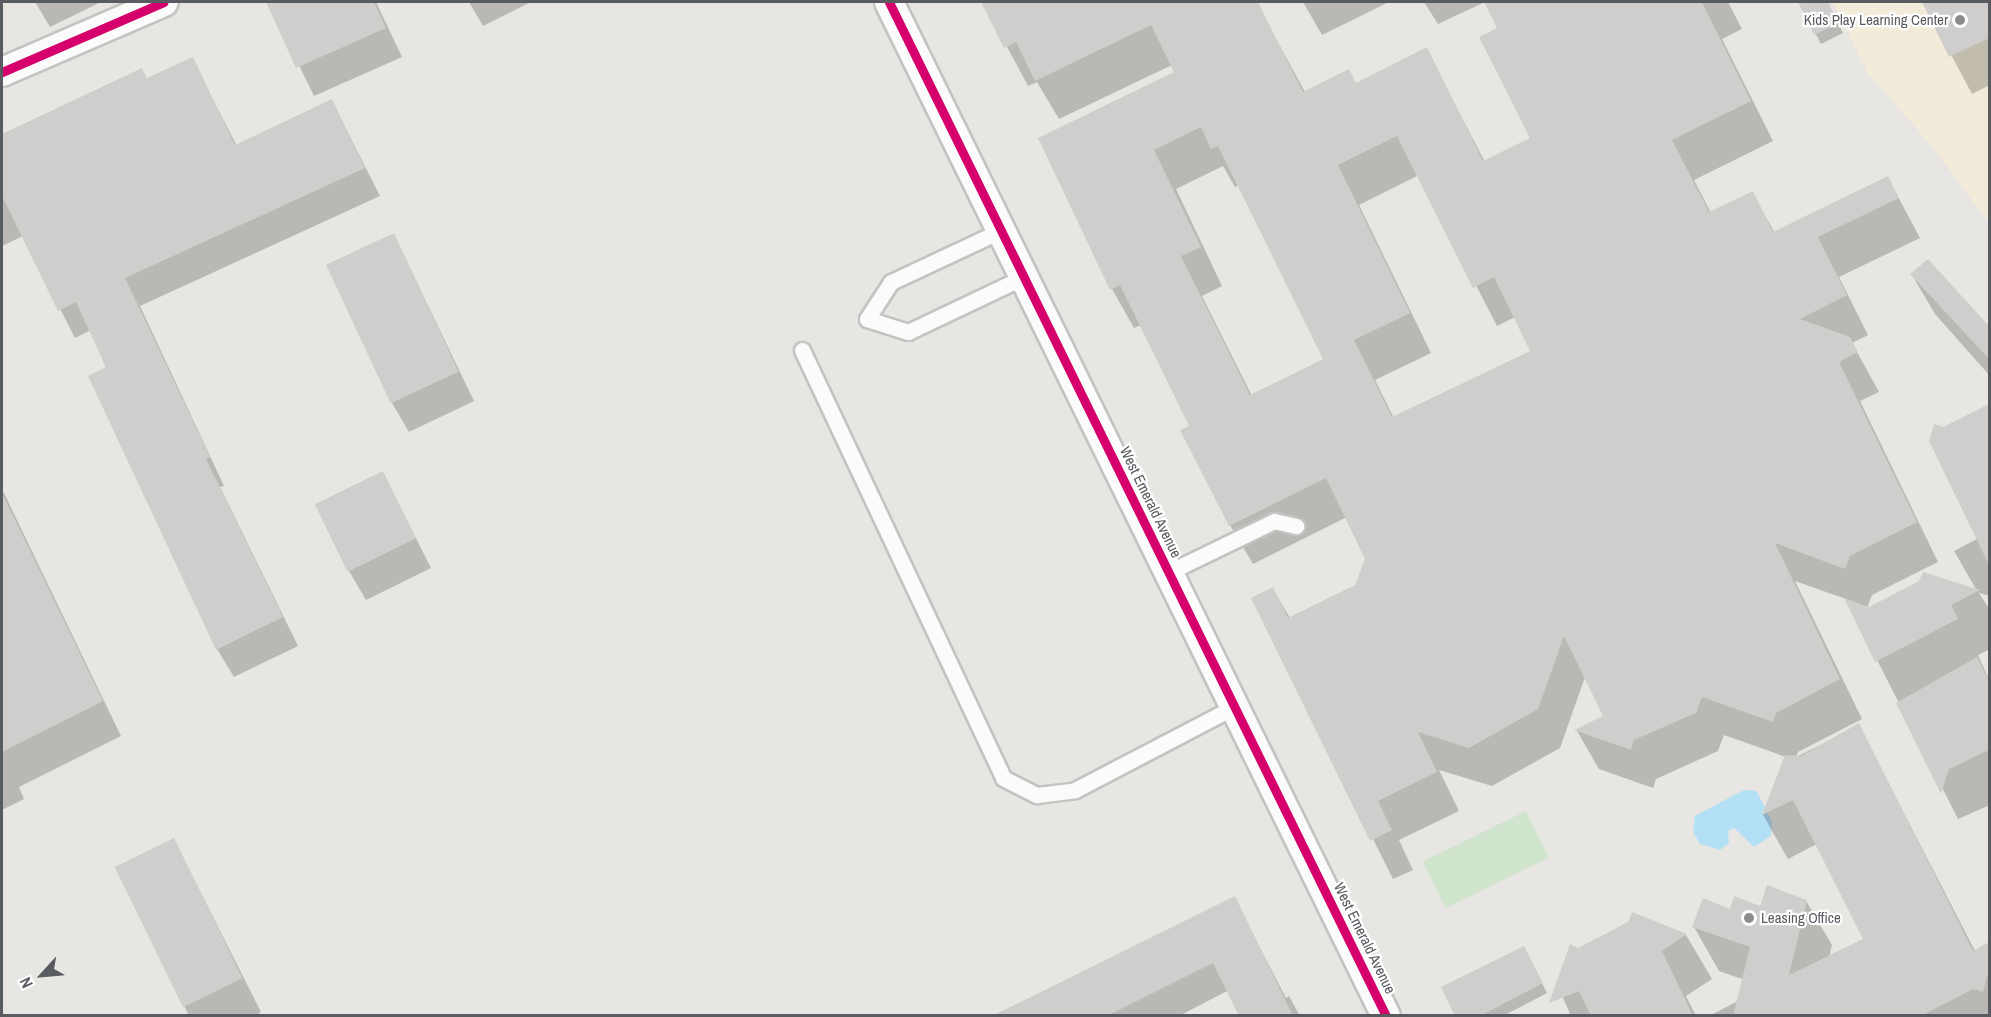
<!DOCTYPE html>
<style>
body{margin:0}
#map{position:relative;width:1991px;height:1017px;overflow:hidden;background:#e8e6e2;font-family:"Archivo Narrow",sans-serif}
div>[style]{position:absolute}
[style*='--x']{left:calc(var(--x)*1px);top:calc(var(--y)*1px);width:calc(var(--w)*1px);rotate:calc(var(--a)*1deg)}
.commercial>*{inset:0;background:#f3ebda}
.green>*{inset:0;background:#d1e4cd;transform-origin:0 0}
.water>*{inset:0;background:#b4e0f5}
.shadow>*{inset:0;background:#0003}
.building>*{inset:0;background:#d0cecc;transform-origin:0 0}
.roads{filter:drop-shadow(2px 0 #c3c3c2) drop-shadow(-2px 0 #c3c3c2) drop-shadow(0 2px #c3c3c2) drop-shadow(0 -2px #c3c3c2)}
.lane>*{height:15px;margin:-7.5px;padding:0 7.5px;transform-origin:7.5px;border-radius:7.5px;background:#fcfbfb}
.street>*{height:28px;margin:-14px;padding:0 14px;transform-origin:14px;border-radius:14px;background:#fcfbfb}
.cycleway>*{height:9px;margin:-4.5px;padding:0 4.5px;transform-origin:4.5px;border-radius:4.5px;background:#d6006c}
.dots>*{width:16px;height:16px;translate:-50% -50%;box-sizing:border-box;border:3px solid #fff;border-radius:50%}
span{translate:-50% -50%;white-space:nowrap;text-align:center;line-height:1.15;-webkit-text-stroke:4.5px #fff;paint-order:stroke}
.poi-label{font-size:15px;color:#585c60}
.right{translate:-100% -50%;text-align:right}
.left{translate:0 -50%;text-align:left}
.street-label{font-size:15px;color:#585c60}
.frame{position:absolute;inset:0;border:3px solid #585c60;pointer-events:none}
.north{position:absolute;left:12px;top:945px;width:60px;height:60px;-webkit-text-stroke:4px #fff;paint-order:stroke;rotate:244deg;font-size:16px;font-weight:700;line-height:24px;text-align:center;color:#585c60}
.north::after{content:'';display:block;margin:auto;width:21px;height:27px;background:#585c60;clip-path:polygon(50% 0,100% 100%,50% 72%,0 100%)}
</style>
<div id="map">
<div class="commercial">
<div style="clip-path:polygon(1833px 2px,1989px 2px,1989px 223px,1931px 145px,1868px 73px)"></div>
</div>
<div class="green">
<div style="left:1526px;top:811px;width:52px;height:115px;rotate:64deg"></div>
</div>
<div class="water">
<div style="clip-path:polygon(1752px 790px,1757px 792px,1772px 821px,1771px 836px,1754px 847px,1734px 828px,1728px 831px,1729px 843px,1720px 850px,1700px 844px,1693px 832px,1695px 816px,1742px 791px)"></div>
</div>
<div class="shadow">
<div style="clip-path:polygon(35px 2px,101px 2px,50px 27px)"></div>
<div style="clip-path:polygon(285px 2px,376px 2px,402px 57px,314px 96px,271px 8px)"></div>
<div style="clip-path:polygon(469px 2px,531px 2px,483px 26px)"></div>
<div style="clip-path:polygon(evenodd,983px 2px,1238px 2px,1253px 31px,1268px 24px,1305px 92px,1356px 84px,1426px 49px,1485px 162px,1532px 139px,1499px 29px,1486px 2px,1728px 2px,1742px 29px,1722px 39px,1773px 141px,1694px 180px,1711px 213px,1752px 193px,1775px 233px,1888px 178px,1920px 238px,1839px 277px,1868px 335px,1852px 343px,1879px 392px,1860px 401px,1938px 562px,1872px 595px,1867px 608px,1977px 591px,1954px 551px,1979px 538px,1943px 428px,1990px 405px,1990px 596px,1979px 593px,1990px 610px,1990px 649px,1978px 655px,1990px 682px,1990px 805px,1958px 819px,1846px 599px,1795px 581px,1862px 719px,1798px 752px,1796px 757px,1859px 726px,1990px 980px,1990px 1016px,1709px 1016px,1740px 1000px,1745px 980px,1719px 971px,1694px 927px,1731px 911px,1806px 901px,1832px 945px,1829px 957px,1865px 939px,1817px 844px,1788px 859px,1763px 815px,1786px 757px,1724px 735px,1718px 751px,1656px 779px,1653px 788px,1599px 769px,1577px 731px,1605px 717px,1585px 677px,1560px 748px,1492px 786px,1439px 770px,1459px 811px,1399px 840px,1413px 870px,1393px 879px,1253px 599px,1273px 589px,1290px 618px,1357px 586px,1367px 559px,1347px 517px,1253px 564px,1230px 525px,1191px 426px,1141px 325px,1134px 328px,1112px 289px,1176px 73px,1172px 65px,1059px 119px,1037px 82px,1028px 86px,983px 2px,1223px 166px,1235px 187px,1239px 185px,1325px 360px,1252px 396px,1202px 296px,1222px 286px,1176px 189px,1223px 166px,983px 2px,1419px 175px,1497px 326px,1515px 317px,1532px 352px,1394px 418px,1375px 380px,1431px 353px,1359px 205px,1419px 175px)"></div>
<div style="clip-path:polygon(1303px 2px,1389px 2px,1322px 35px)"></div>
<div style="clip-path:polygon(1424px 2px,1485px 2px,1438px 24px)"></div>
<div style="clip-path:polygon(1799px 2px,1827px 2px,1843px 33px,1821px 44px)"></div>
<div style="clip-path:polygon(1923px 2px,1990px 2px,1990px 85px,1972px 94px)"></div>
<div style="clip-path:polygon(192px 59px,237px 146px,332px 101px,380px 196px,140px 306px,224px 486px,220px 487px,298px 646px,234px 677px,217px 649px,91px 330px,75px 338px,23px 236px,2px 246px,2px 136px,141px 70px,147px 80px)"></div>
<div style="clip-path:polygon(394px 235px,474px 401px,409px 432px,392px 403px)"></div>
<div style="clip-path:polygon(1912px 275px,1990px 328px,1990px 376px,1935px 314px)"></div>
<div style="clip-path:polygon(383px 473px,431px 568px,366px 600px,349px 571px)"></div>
<div style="clip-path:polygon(2px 489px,121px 736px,19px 787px,24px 799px,2px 810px)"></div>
<div style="clip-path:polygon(174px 840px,261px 1012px,255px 1016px,189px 1016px,117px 867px)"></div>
<div style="clip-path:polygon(1234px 898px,1286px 998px,1289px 996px,1300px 1016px,1241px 1016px,1229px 990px,1179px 1016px,1016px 1016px)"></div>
<div style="clip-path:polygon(1633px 914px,1686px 935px,1712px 979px,1686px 996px,1696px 1016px,1571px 1016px,1557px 984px,1578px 949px,1629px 923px)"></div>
<div style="clip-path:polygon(1529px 958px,1547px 993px,1503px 1016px,1457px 1016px)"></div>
</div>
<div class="building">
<div style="clip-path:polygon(266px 2px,374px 2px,386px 28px,296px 68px)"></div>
<div style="clip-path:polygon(evenodd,981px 2px,1258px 2px,1303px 92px,1349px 69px,1356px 83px,1427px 47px,1483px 161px,1530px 138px,1479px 37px,1497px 28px,1484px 2px,1702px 2px,1751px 101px,1672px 140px,1709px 212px,1753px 191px,1773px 232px,1888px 176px,1899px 198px,1818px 237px,1847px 295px,1800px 319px,1850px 337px,1858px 352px,1839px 362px,1917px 522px,1850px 556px,1845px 569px,1775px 543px,1840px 679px,1776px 713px,1773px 722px,1702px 697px,1696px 713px,1634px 740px,1631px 750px,1574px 730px,1603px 716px,1564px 636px,1538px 709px,1469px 748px,1418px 732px,1437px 772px,1378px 801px,1392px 830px,1370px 841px,1251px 598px,1273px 587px,1288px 618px,1355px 585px,1365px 559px,1326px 478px,1229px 526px,1180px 430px,1189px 426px,1120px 285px,1110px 290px,1038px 138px,1174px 72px,1151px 25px,1035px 81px,1016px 42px,1004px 48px,981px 2px,1201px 127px,1211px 149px,1218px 146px,1323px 359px,1250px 395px,1181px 256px,1201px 247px,1154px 150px,1201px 127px,981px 2px,1397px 136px,1473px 288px,1494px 277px,1530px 351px,1392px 417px,1354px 340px,1410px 313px,1338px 165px,1397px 136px)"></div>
<div style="clip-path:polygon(1798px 2px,1828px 2px,1839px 23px,1814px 35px)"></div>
<div style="clip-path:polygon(1922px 2px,1989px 2px,1989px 38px,1949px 57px)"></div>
<div style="clip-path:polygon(193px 57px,235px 145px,332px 99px,365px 168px,125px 278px,210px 457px,206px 459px,283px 617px,216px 650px,88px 376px,106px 367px,76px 302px,58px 311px,2px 196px,2px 134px,142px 68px,147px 78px)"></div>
<div style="left:394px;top:233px;width:153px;height:75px;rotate:65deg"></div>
<div style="clip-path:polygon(1928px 259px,1989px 326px,1989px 359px,1910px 274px)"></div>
<div style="clip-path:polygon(1989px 404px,1989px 565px,1929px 441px,1934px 424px,1943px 427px)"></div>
<div style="left:383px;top:471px;width:75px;height:76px;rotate:64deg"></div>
<div style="clip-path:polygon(2px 493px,103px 701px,2px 752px)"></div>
<div style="clip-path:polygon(1923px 572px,1980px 590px,1951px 605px,1958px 619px,1875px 662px,1844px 598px,1869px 607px,1919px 581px)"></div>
<div style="clip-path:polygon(1977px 657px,1989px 681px,1989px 750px,1949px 769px,1941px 794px,1896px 703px)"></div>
<div style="clip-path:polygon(1859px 723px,1973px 951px,1989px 942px,1989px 969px,1983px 992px,1973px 989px,1921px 1016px,1733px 1016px,1750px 947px,1692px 927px,1703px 898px,1730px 909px,1734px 896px,1760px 906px,1767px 885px,1807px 900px,1789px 975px,1863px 939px,1793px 800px,1762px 815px,1785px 755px,1801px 756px)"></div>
<div style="left:174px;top:838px;width:156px;height:66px;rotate:64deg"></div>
<div style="clip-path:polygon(1235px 896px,1293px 1016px,1239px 1016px,1213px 963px,1107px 1016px,992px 1016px)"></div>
<div style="clip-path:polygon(1632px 912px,1687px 934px,1662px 951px,1693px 1016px,1591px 1016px,1579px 991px,1549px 1003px,1570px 944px,1578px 948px,1628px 922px)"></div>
<div style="clip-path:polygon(1524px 946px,1543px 983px,1480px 1016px,1455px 1016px,1441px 987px)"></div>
</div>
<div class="roads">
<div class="lane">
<div style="--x:1002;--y:230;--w:123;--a:154.9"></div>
<div style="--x:891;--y:282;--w:44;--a:123"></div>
<div style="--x:867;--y:319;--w:43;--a:17.6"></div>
<div style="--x:908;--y:332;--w:128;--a:-25.4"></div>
<div style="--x:802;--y:350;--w:473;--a:64.8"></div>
<div style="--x:1003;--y:778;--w:38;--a:27"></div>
<div style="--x:1037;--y:795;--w:38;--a:-7"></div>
<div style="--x:1075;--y:790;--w:179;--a:-27.6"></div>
<div style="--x:1169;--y:572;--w:117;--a:-25.9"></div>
<div style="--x:1274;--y:521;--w:23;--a:13"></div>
</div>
<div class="street">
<div style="--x:889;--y:2;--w:1129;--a:63.89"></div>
<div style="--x:2;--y:72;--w:176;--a:-23.4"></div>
</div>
</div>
<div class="cycleway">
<div style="--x:889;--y:2;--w:1129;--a:63.89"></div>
<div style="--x:2;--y:72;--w:176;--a:-23.4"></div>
</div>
<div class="dots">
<div style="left:1960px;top:20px;background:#8a8c8e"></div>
<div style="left:1749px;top:918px;background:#8a8c8e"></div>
</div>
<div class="poi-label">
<span class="right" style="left:1948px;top:20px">Kids Play Learning Center</span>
<span class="left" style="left:1761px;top:918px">Leasing Office</span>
</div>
<div class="street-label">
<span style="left:1151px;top:502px;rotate:64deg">West Emerald Avenue</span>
<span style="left:1365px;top:938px;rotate:64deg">West Emerald Avenue</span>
</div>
<div class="frame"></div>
<div class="north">N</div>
</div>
